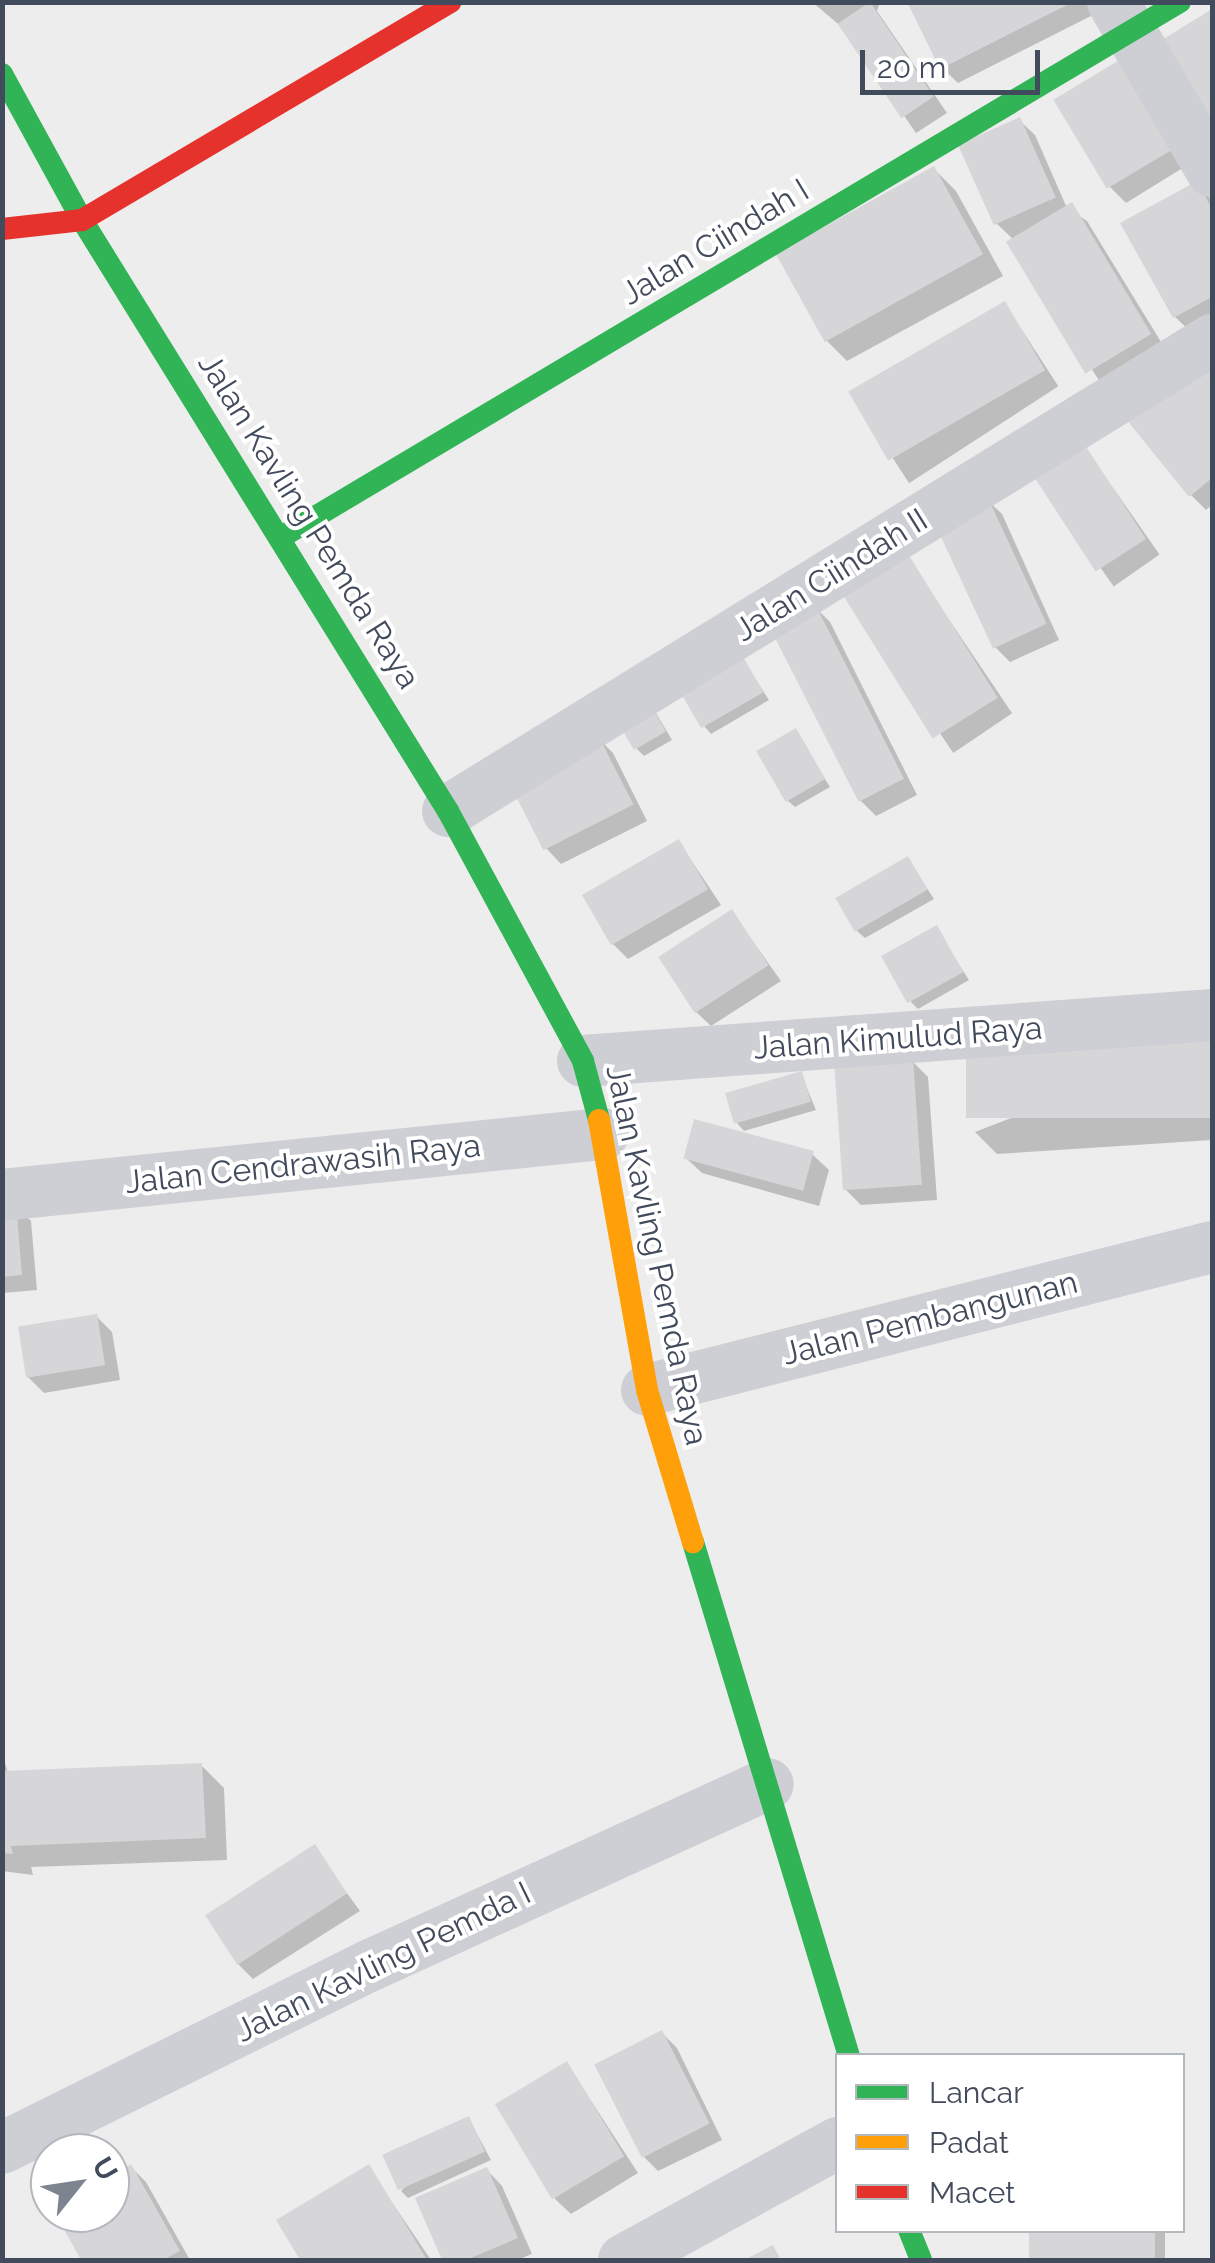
<!DOCTYPE html>
<style>
body{margin:0}
#map{position:relative;width:1215px;height:2263px;overflow:hidden;background:#eeeded;font-family:Raleway,sans-serif}
div>[style]{position:absolute}
[style*='--x']{left:calc(var(--x)*1px);top:calc(var(--y)*1px);width:calc(var(--w)*1px);rotate:calc(var(--a)*1deg)}
.shadow>*{inset:0;background:#0003;transform-origin:0 0}
.building>*{inset:0;background:#d6d6d9;transform-origin:0 0}
.street>*{height:52px;margin:-26px;padding:0 26px;transform-origin:26px;border-radius:26px;background:#cdcfd4}
.fast>*{height:22px;margin:-11px;padding:0 11px;transform-origin:11px;border-radius:11px;background:#30b455}
.slow>*{height:22px;margin:-11px;padding:0 11px;transform-origin:11px;border-radius:11px;background:#ff9f0a}
.jam>*{height:22px;margin:-11px;padding:0 11px;transform-origin:11px;border-radius:11px;background:#e5322d}
span{translate:-50% -50%;white-space:nowrap;text-align:center;line-height:1.15;-webkit-text-stroke:8px #fff;paint-order:stroke}
.street-label{font-size:32px;color:#424b5c}
.frame{position:absolute;inset:0;border:5px solid #424b5c;pointer-events:none}
.legend{position:absolute;left:835px;top:2053px;width:350px;height:180px;box-sizing:border-box;background:#fff;border:2px solid #b3b7be;margin:0;padding:12px 18px;list-style:none;font-size:30px;color:#424b5c}
.legend li{display:flex;align-items:center;gap:20px;height:50px}
.legend b{width:50px;border:2px solid #b3b7be}
.north{position:absolute;left:30px;top:2133px;width:100px;height:100px;box-sizing:border-box;background:#fff;border:2px solid #b3b7be;border-radius:50%;rotate:60deg;font-size:28px;font-weight:700;line-height:40px;text-align:center;color:#424b5c}
.north::after{content:'';display:block;margin:auto;width:35px;height:45px;background:#7e848f;clip-path:polygon(50% 0,100% 100%,50% 72%,0 100%)}
.scale{position:absolute;left:860px;top:50px;width:180px;height:45px;box-sizing:border-box;border:5px solid #424b5c;border-top:0;padding-left:12px;font-size:30px;line-height:35px;white-space:nowrap;color:#424b5c;-webkit-text-stroke:8px #fff;paint-order:stroke}
</style>
<div id="map">
<div class="shadow">
<div style="clip-path:polygon(812px 2px,880px 2px,877px 11px,947px 113px,916px 133px,843px 28px)"></div>
<div style="clip-path:polygon(909px 2px,1100px 2px,1103px 10px,958px 83px,942px 68px)"></div>
<div style="clip-path:polygon(1212px 12px,1212px 128px,1160px 44px)"></div>
<div style="clip-path:polygon(1121px 62px,1189px 164px,1126px 203px,1110px 187px)"></div>
<div style="clip-path:polygon(1019px 120px,1035px 135px,1067px 208px,1087px 221px,1166px 350px,1104px 388px,1009px 243px,1014px 240px,996px 223px)"></div>
<div style="clip-path:polygon(934px 169px,956px 191px,1003px 276px,847px 361px,825px 339px)"></div>
<div style="clip-path:polygon(1197px 184px,1212px 200px,1212px 320px,1191px 332px,1175px 317px,1124px 224px)"></div>
<div style="left:1005px;top:304px;width:98px;height:178px;rotate:57deg"></div>
<div style="clip-path:polygon(1212px 351px,1212px 505px,1206px 510px,1191px 495px)"></div>
<div style="left:1085px;top:448px;width:130px;height:56px;rotate:55deg"></div>
<div style="clip-path:polygon(986px 499px,1002px 514px,1059px 640px,1010px 662px,994px 646px)"></div>
<div style="left:902px;top:550px;width:197px;height:71px;rotate:56deg"></div>
<div style="clip-path:polygon(815px 607px,830px 622px,917px 795px,876px 816px,860px 800px)"></div>
<div style="clip-path:polygon(738px 652px,769px 700px,711px 734px,704px 726px)"></div>
<div style="clip-path:polygon(656px 713px,672px 740px,644px 756px,637px 749px)"></div>
<div style="clip-path:polygon(795px 731px,830px 787px,795px 807px,787px 800px)"></div>
<div style="clip-path:polygon(598px 738px,613px 753px,647px 821px,561px 864px,546px 848px)"></div>
<div style="clip-path:polygon(679px 842px,721px 905px,628px 959px,612px 943px)"></div>
<div style="clip-path:polygon(908px 859px,934px 899px,865px 938px,857px 931px)"></div>
<div style="clip-path:polygon(732px 912px,781px 981px,711px 1026px,695px 1011px)"></div>
<div style="clip-path:polygon(936px 929px,969px 980px,918px 1009px,911px 1002px)"></div>
<div style="clip-path:polygon(1212px 1039px,1212px 1140px,997px 1154px,975px 1132px)"></div>
<div style="clip-path:polygon(912px 1061px,928px 1077px,937px 1200px,861px 1205px,846px 1190px)"></div>
<div style="clip-path:polygon(801px 1074px,816px 1110px,744px 1131px,737px 1123px)"></div>
<div style="clip-path:polygon(813px 1155px,829px 1170px,819px 1206px,702px 1173px,686px 1158px)"></div>
<div style="clip-path:polygon(15px 1205px,31px 1221px,37px 1290px,2px 1293px,2px 1206px)"></div>
<div style="clip-path:polygon(97px 1317px,112px 1332px,120px 1380px,44px 1393px,28px 1377px)"></div>
<div style="clip-path:polygon(2px 1752px,8px 1773px,201px 1765px,224px 1788px,227px 1860px,31px 1867px,33px 1875px,2px 1871px)"></div>
<div style="clip-path:polygon(314px 1848px,360px 1911px,253px 1979px,238px 1964px)"></div>
<div style="clip-path:polygon(662px 2033px,677px 2048px,722px 2140px,658px 2171px,642px 2155px)"></div>
<div style="clip-path:polygon(567px 2064px,638px 2173px,571px 2214px,555px 2199px)"></div>
<div style="clip-path:polygon(469px 2119px,491px 2160px,408px 2198px,401px 2191px)"></div>
<div style="clip-path:polygon(131px 2167px,146px 2182px,190px 2260px,84px 2260px,58px 2213px,110px 2213px,110px 2179px)"></div>
<div style="clip-path:polygon(368px 2167px,431px 2260px,303px 2260px,279px 2221px)"></div>
<div style="clip-path:polygon(487px 2170px,502px 2186px,532px 2254px,517px 2260px,445px 2260px,418px 2199px)"></div>
<div style="left:1032px;top:2230px;width:133px;height:31px"></div>
</div>
<div class="building">
<div style="left:870px;top:2px;width:114px;height:39px;rotate:56deg"></div>
<div style="clip-path:polygon(907px 2px,1073px 2px,940px 69px)"></div>
<div style="clip-path:polygon(1212px 9px,1212px 123px,1157px 43px)"></div>
<div style="left:1121px;top:59px;width:104px;height:79px;rotate:59deg"></div>
<div style="left:1020px;top:117px;width:88px;height:68px;rotate:66deg"></div>
<div style="left:934px;top:166px;width:101px;height:181px;rotate:61deg"></div>
<div style="clip-path:polygon(1197px 181px,1212px 209px,1212px 297px,1173px 318px,1120px 223px)"></div>
<div style="left:1072px;top:202px;width:154px;height:77px;rotate:59deg"></div>
<div style="left:1005px;top:301px;width:80px;height:181px;rotate:60deg"></div>
<div style="clip-path:polygon(1212px 348px,1212px 478px,1189px 497px,1126px 419px)"></div>
<div style="left:1085px;top:445px;width:112px;height:60px;rotate:57deg"></div>
<div style="left:987px;top:496px;width:141px;height:59px;rotate:65deg"></div>
<div style="left:903px;top:546px;width:179px;height:77px;rotate:58deg"></div>
<div style="left:815px;top:604px;width:196px;height:51px;rotate:63deg"></div>
<div style="left:738px;top:648px;width:51px;height:72px;rotate:60deg"></div>
<div style="left:649px;top:702px;width:34px;height:37px;rotate:60deg"></div>
<div style="left:796px;top:728px;width:59px;height:46px;rotate:60deg"></div>
<div style="left:598px;top:735px;width:78px;height:101px;rotate:63deg"></div>
<div style="left:679px;top:839px;width:58px;height:112px;rotate:60deg"></div>
<div style="left:908px;top:856px;width:39px;height:84px;rotate:60deg"></div>
<div style="left:732px;top:909px;width:67px;height:88px;rotate:57deg"></div>
<div style="left:937px;top:925px;width:54px;height:64px;rotate:61deg"></div>
<div style="left:1212px;top:1036px;width:82px;height:246px;rotate:90deg"></div>
<div style="left:913px;top:1059px;width:126px;height:79px;rotate:86deg"></div>
<div style="left:802px;top:1071px;width:32px;height:80px;rotate:74deg"></div>
<div style="left:694px;top:1119px;width:124px;height:41px;rotate:15deg"></div>
<div style="clip-path:polygon(16px 1202px,22px 1275px,2px 1277px,2px 1204px)"></div>
<div style="left:97px;top:1314px;width:52px;height:80px;rotate:81deg"></div>
<div style="clip-path:polygon(202px 1763px,206px 1838px,11px 1846px,13px 1854px,2px 1853px,2px 1771px)"></div>
<div style="left:315px;top:1844px;width:59px;height:131px;rotate:57deg"></div>
<div style="left:662px;top:2030px;width:105px;height:76px;rotate:63deg"></div>
<div style="left:567px;top:2061px;width:111px;height:84px;rotate:59deg"></div>
<div style="left:469px;top:2116px;width:39px;height:95px;rotate:66deg"></div>
<div style="clip-path:polygon(131px 2164px,180px 2251px,163px 2260px,81px 2260px,55px 2213px,110px 2213px,110px 2176px)"></div>
<div style="clip-path:polygon(369px 2164px,427px 2260px,300px 2260px,276px 2220px)"></div>
<div style="clip-path:polygon(487px 2167px,518px 2238px,466px 2260px,442px 2260px,415px 2198px)"></div>
<div style="left:1029px;top:2230px;width:126px;height:31px"></div>
<div style="clip-path:polygon(773px 2245px,781px 2260px,744px 2260px)"></div>
</div>
<div class="street">
<div style="--x:1113;--y:2;--w:196;--a:59.6"></div>
<div style="--x:448;--y:811;--w:898;--a:-31.65"></div>
<div style="--x:583;--y:1061;--w:631;--a:-4.18"></div>
<div style="--x:2;--y:1195;--w:604;--a:-5.8"></div>
<div style="--x:647;--y:1390;--w:583;--a:-14.2"></div>
<div style="--x:2;--y:2148;--w:412;--a:-26.4"></div>
<div style="--x:371;--y:1965;--w:436;--a:-24.5"></div>
<div style="--x:624;--y:2260;--w:244;--a:-28.7"></div>
</div>
<div class="fast">
<div style="--x:2;--y:74;--w:166;--a:61.3"></div>
<div style="--x:82;--y:220;--w:695;--a:58.23"></div>
<div style="--x:448;--y:811;--w:284;--a:61.6"></div>
<div style="--x:583;--y:1061;--w:61;--a:74.8"></div>
<div style="--x:283;--y:536;--w:1044;--a:-30.77"></div>
<div style="--x:693;--y:1542;--w:537;--a:73.12"></div>
<div style="--x:909;--y:2230;--w:32;--a:68"></div>
</div>
<div class="slow">
<div style="--x:599;--y:1120;--w:274;--a:79.9"></div>
<div style="--x:647;--y:1390;--w:159;--a:73.2"></div>
</div>
<div class="jam">
<div style="--x:2;--y:229;--w:81;--a:-6.4"></div>
<div style="--x:82;--y:220;--w:428;--a:-30.6"></div>
</div>
<div class="street-label">
<span style="left:715px;top:242px;rotate:-31deg">Jalan Ciindah I</span>
<span style="left:309px;top:521px;rotate:58deg">Jalan Kavling Pemda Raya</span>
<span style="left:831px;top:575px;rotate:-32deg">Jalan Ciindah II</span>
<span style="left:898px;top:1038px;rotate:-4deg">Jalan Kimulud Raya</span>
<span style="left:303px;top:1164px;rotate:-6deg">Jalan Cendrawasih Raya</span>
<span style="left:657px;top:1255px;rotate:78deg">Jalan Kavling Pemda Raya</span>
<span style="left:930px;top:1318px;rotate:-14deg">Jalan Pembangunan</span>
<span style="left:383px;top:1962px;rotate:-26deg">Jalan Kavling Pemda I</span>
</div>
<div class="frame"></div>
<ul class="legend">
<li><b style="height:12px;background:#30b455"></b>Lancar</li>
<li><b style="height:12px;background:#ff9f0a"></b>Padat</li>
<li><b style="height:12px;background:#e5322d"></b>Macet</li>
</ul>
<div class="north">U</div>
<div class="scale">20 m</div>
</div>
